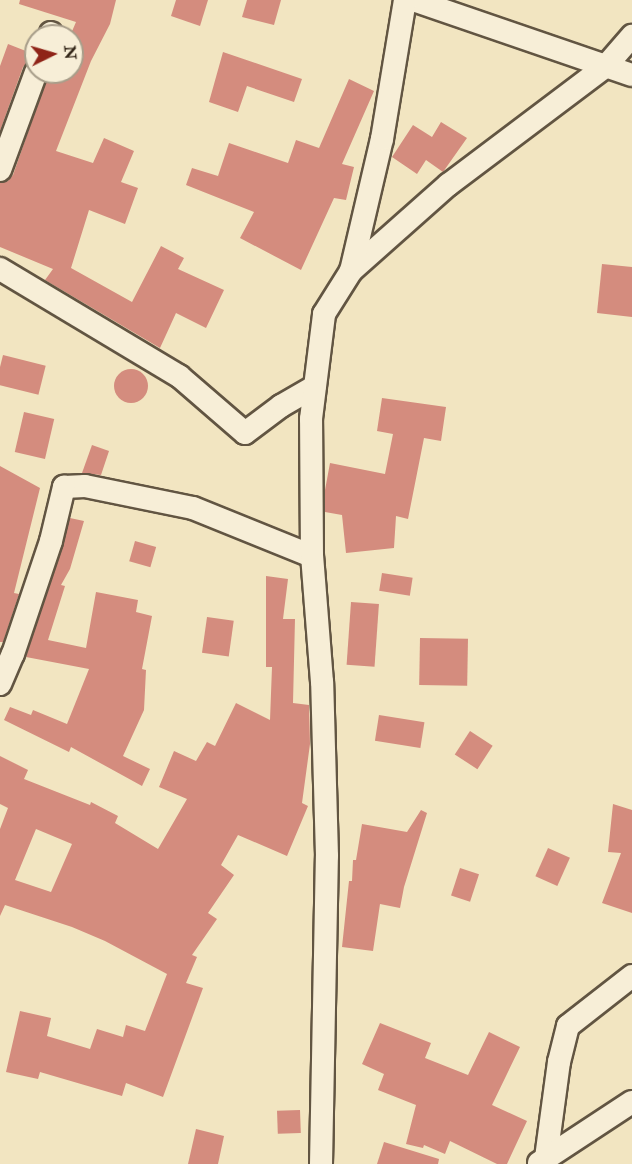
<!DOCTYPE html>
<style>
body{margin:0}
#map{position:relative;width:632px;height:1164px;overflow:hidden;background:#f2e5c1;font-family:"IM FELL Double Pica",serif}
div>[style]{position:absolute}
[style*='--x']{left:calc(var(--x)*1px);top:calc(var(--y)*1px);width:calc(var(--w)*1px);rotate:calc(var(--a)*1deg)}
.building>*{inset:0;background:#d48c7e;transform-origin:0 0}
.round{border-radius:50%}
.roads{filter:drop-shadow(2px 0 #625542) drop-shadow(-2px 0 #625542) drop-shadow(0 2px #625542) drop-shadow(0 -2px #625542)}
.minor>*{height:22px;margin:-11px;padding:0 11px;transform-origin:11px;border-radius:11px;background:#f7eed7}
span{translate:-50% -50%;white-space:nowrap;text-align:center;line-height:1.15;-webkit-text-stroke:6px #f7eed7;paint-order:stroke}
.north{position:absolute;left:24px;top:24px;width:60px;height:60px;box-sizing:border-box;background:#f7eed7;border:2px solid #a89e8a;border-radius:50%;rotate:85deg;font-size:16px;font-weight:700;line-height:24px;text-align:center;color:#322517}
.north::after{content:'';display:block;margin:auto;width:21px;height:27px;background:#8f2418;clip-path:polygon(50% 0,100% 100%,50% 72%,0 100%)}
</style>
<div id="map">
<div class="building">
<div style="clip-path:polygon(20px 0,116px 0,110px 24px,91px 61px,56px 151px,93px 163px,104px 138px,134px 151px,121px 182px,138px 188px,125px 224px,89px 210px,71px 268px,132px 302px,161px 246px,184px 258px,178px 269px,224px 290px,206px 328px,176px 313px,160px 348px,45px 280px,53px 269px,0 247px,0 183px,8px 181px,13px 175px,49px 72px,72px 72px,70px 36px,76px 22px,19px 4px)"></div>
<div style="clip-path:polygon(176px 0,208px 0,200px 26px,171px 16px)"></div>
<div style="clip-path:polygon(247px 0,281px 0,274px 25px,242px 17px)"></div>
<div style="clip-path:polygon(8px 44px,36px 55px,36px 59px,28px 61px,23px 67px,0 131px,0 66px)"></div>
<div style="clip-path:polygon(223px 52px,302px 79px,294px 102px,247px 86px,238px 112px,209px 102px)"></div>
<div style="clip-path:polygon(349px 79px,374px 91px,342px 164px,354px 167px,346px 200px,334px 198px,301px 270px,240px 238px,254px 212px,186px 185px,192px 168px,218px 176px,229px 143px,288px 163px,296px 140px,319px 148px)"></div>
<div style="clip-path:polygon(441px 122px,467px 138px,443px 172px,426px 160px,417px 174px,392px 157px,413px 125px,432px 137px)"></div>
<div style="clip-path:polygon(602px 264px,632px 267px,632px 317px,597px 313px)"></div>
<div style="left:3px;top:355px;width:44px;height:30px;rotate:14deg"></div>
<div class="round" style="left:114px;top:369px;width:34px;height:34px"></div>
<div style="clip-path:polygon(382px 398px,446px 407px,441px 441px,424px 438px,408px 519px,396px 516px,394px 548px,346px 553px,342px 515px,325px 512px,325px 490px,330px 463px,385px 474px,393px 434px,377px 431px)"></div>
<div style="left:24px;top:412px;width:31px;height:41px;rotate:13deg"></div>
<div style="clip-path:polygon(92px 445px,109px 451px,101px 475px,82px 473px)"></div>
<div style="clip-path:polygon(0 466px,40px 488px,14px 593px,19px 594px,3px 642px,0 642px)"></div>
<div style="clip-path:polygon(70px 518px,84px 521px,70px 569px,61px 585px,65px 586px,48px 640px,86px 648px,96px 592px,138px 600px,136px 612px,152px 616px,142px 669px,146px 670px,144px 710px,123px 756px,150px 769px,142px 786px,71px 747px,69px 752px,4px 720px,10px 707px,31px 715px,33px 710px,67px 724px,89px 669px,26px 657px)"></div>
<div style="left:135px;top:541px;width:22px;height:21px;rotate:16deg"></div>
<div style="left:382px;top:573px;width:31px;height:18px;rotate:9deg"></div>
<div style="clip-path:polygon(evenodd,266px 576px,288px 579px,283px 619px,295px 619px,293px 703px,309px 705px,310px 744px,302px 803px,308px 806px,287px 856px,238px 835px,221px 865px,234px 875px,208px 913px,217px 919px,192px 955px,197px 957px,186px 983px,203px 988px,163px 1097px,126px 1083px,122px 1096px,40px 1072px,38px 1079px,6px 1072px,20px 1011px,51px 1018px,47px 1036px,90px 1049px,97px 1029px,123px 1037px,126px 1025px,145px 1031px,167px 974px,105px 941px,72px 927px,5px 905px,0 916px,0 829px,8px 808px,0 804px,0 756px,28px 770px,24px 779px,90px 805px,91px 802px,118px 816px,115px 823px,158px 849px,187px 799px,159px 787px,174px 751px,196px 761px,207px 742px,215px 746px,236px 703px,270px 720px,272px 667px,266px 667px,266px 576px,36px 829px,72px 844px,51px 892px,15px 880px,36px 829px)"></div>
<div style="left:351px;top:602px;width:28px;height:63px;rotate:4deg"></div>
<div style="left:207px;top:617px;width:27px;height:36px;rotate:8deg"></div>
<div style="left:420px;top:638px;width:48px;height:47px;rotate:1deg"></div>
<div style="left:379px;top:715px;width:46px;height:26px;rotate:9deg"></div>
<div style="left:470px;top:731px;width:27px;height:28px;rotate:33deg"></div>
<div style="clip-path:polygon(613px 804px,632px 810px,632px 913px,602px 903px,621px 853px,608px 852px)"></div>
<div style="clip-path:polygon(421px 810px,427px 813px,404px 887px,400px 908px,380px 904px,373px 951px,342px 947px,349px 881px,352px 881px,353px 860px,356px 860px,362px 824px,407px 832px)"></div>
<div style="left:548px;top:848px;width:24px;height:31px;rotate:24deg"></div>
<div style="left:460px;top:868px;width:20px;height:29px;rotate:18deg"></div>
<div style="clip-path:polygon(380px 1023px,431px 1043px,425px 1058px,468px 1075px,489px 1032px,520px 1047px,492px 1105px,527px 1121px,507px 1164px,497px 1164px,450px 1141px,445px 1154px,424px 1145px,423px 1148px,406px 1144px,416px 1105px,378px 1090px,384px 1074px,362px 1064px)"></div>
<div style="left:300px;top:1110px;width:23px;height:23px;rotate:88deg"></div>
<div style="clip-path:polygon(196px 1129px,224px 1136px,218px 1164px,188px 1164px)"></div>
<div style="clip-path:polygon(384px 1142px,439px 1159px,438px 1164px,377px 1164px)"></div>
</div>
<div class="roads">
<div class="minor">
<div style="--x:413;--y:0;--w:231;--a:18.9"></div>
<div style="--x:50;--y:36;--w:3;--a:-72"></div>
<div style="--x:0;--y:170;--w:104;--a:-69.8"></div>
<div style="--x:0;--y:269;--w:209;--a:30.9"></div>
<div style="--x:179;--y:376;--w:87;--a:40.8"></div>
<div style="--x:245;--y:433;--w:45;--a:-36.9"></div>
<div style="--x:281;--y:406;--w:39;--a:-30"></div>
<div style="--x:351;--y:271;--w:130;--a:-41.6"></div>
<div style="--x:448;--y:185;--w:198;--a:-37"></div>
<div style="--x:606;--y:66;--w:40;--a:-49"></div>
<div style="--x:0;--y:684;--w:33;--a:-67"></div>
<div style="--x:13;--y:654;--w:119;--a:-71.4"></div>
<div style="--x:51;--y:541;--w:56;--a:-76.5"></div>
<div style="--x:64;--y:487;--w:21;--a:-3"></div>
<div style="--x:85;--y:486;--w:110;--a:11.5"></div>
<div style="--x:193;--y:508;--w:128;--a:22"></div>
<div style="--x:546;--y:1158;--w:97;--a:-82.3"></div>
<div style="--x:559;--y:1062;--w:37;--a:-76"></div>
<div style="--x:568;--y:1026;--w:81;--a:-38"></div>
<div style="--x:539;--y:1163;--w:111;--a:-33.3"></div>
<div style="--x:321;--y:1164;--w:308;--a:-88.9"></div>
<div style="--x:327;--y:856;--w:174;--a:-91.6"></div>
<div style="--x:322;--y:682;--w:126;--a:-94.5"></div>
<div style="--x:312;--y:556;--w:137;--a:-90.4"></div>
<div style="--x:311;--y:419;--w:106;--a:-82.9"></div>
<div style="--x:324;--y:314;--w:51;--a:-57.9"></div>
<div style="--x:351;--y:271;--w:136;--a:-76.8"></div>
<div style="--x:382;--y:139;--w:141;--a:-80.6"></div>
</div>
</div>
<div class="north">N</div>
</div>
